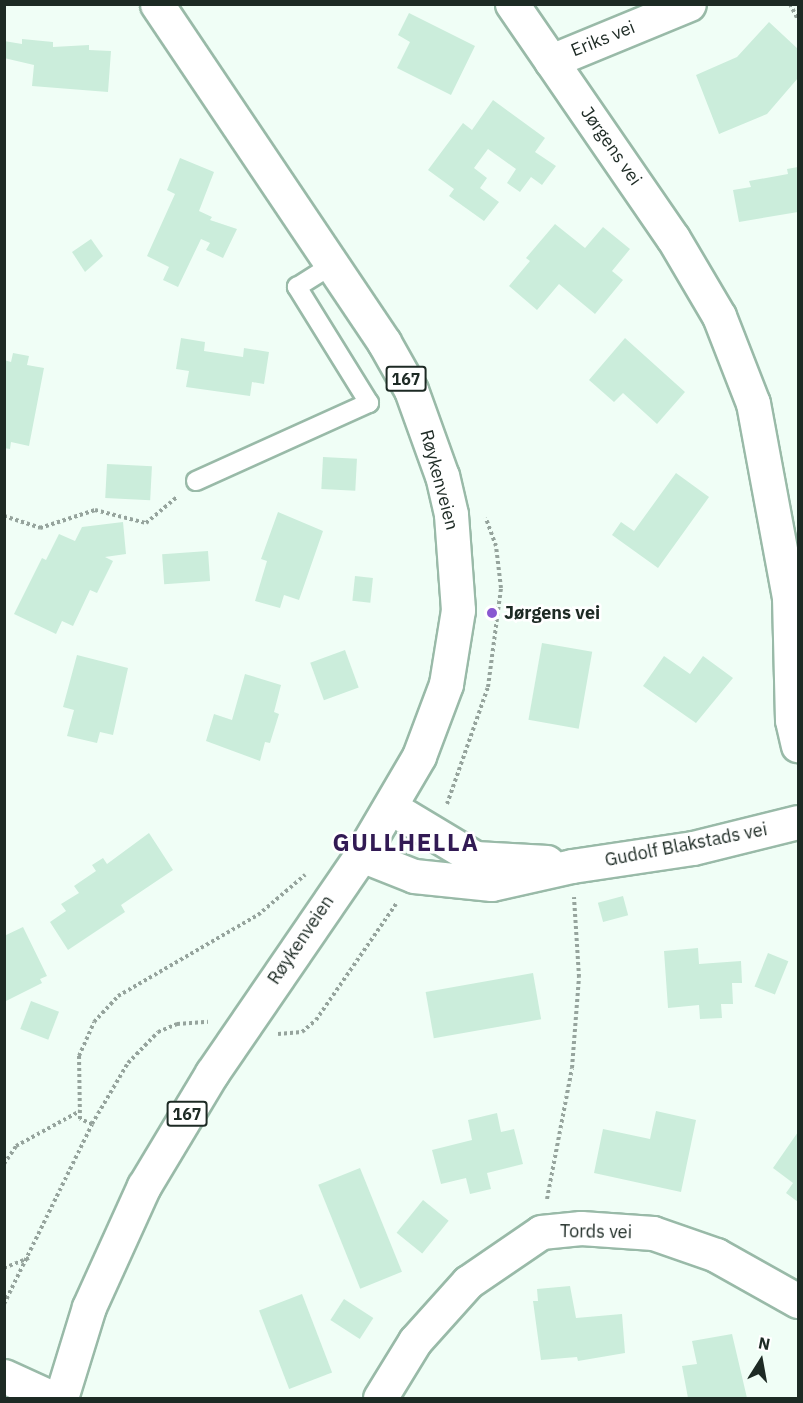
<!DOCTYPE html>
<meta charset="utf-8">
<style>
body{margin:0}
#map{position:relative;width:803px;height:1403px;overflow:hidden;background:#f0fef6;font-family:"IBM Plex Sans",sans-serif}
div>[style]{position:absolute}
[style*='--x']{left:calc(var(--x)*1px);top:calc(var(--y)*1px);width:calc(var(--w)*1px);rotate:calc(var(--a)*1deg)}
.building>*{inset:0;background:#cbeddb;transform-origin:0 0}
.path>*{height:4px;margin-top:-2px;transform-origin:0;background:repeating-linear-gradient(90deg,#96a49d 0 3px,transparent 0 6px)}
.roads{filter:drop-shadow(2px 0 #99baa8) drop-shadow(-2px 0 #99baa8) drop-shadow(0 2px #99baa8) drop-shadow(0 -2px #99baa8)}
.lane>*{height:18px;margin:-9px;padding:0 9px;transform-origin:9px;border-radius:9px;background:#fff}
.street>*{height:33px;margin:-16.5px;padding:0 16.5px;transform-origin:16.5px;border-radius:16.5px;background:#fff}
.secondary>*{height:33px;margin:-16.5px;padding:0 16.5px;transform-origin:16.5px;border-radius:16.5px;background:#fff}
.primary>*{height:33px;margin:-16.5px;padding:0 16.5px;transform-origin:16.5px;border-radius:16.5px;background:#fff}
.dots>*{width:16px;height:16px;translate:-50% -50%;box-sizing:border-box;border:3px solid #fff;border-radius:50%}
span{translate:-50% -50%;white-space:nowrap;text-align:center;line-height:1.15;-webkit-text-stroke:5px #fff;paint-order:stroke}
.shield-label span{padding:2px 4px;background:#fff;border:2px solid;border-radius:4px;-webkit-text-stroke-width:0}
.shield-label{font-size:16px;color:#1d2a24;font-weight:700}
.street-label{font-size:18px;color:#1d2a24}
.poi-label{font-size:18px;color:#1d2a24;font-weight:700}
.left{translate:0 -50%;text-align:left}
.district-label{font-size:24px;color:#321a54;font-weight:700;letter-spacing:1.5px}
.frame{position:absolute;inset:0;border:6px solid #1d2a24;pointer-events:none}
.north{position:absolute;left:731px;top:1331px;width:60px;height:60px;-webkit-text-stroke:4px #fff;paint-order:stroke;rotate:11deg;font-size:16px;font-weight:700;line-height:24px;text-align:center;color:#1d2a24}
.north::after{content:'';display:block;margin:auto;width:21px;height:27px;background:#1d2a24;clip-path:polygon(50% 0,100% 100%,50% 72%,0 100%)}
</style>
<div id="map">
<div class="building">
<div style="clip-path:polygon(409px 13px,475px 46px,451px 95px,397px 68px,410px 42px,398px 35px)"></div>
<div style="clip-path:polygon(769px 22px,798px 49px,798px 78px,767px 114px,719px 134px,696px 75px,737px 57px)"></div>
<div style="clip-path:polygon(22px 39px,53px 42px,53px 47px,89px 45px,89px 50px,111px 51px,108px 92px,32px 86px,34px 65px,4px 58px,4px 41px,22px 44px)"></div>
<div style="clip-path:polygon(493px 100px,545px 138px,535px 152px,556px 166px,542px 185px,531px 177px,520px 192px,507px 183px,516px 169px,488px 149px,474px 168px,487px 178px,480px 188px,499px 202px,484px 221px,449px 196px,454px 189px,428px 170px,463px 123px,472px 130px)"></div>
<div style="clip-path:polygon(180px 158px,214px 172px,199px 211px,212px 217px,210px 220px,237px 229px,223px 258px,206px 250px,210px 243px,201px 239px,178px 287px,163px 280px,169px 267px,147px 256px,175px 194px,167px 190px)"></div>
<div style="clip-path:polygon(798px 167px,798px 212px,739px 222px,733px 190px,751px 187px,749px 181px,788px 174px,787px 169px)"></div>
<div style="clip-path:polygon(555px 224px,585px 248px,603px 227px,630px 249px,612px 271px,623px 280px,595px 314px,559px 284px,537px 310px,509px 286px,530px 261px,526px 258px)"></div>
<div style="clip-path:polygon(91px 239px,103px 256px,85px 272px,72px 252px)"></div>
<div style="clip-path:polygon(181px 338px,205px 342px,204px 351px,243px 357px,244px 348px,269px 352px,264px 384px,252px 382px,250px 396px,186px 387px,189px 371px,176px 369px)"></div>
<div style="clip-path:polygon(625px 338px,685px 392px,657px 424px,623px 393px,614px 402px,589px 380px)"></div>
<div style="clip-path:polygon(13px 353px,29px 356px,27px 365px,44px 368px,29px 446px,11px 442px,10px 449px,4px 448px,4px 360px,11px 362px)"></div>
<div style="left:323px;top:457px;width:34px;height:32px;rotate:3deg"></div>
<div style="left:107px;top:464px;width:45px;height:34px;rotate:3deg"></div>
<div style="clip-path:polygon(676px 473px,709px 497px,658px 568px,612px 535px,621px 522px,634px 531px)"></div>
<div style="clip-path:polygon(278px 512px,323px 531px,299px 600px,284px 595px,280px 608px,255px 601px,267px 561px,261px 559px)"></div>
<div style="clip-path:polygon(123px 522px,126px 554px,105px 557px,113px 561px,97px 593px,90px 590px,73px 626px,62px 621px,56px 634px,14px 614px,42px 558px,46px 560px,59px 534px,75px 541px,82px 527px)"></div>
<div style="left:208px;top:551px;width:30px;height:46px;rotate:86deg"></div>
<div style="left:355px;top:576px;width:18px;height:25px;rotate:6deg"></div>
<div style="left:542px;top:643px;width:51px;height:78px;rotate:10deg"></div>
<div style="left:345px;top:650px;width:40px;height:37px;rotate:70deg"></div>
<div style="clip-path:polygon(77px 655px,128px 668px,113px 735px,100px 732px,97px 743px,67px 736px,74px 710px,63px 707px)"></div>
<div style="clip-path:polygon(664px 656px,690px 674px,703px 656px,733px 678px,696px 723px,643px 686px)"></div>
<div style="clip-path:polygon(245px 674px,281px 685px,274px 712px,279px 714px,270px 743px,265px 742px,260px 761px,206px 741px,214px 714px,232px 720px)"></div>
<div style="clip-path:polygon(149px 833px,173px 870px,121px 905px,125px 912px,68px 950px,50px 922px,66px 911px,61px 904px,79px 893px,74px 886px,96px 871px,92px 865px,103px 858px,107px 864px)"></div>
<div style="left:623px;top:896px;width:20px;height:26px;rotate:75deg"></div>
<div style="clip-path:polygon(23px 927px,47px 976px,40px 979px,42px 983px,4px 1002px,4px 936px)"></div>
<div style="clip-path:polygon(698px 948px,699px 964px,741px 961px,742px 983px,732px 983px,733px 1004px,721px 1004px,722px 1018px,700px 1019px,699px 1005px,668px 1008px,664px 951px)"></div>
<div style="left:768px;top:953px;width:22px;height:36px;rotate:22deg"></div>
<div style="left:533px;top:973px;width:47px;height:109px;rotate:80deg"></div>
<div style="left:31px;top:1001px;width:30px;height:30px;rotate:21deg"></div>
<div style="clip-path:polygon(656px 1111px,696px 1120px,681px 1192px,594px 1173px,603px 1129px,650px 1139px)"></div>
<div style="clip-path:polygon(497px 1113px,501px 1132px,514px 1129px,523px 1164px,487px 1173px,491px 1189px,470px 1194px,466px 1178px,441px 1184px,432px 1150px,472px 1140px,468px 1120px)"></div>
<div style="clip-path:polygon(798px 1132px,798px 1202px,786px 1193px,793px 1183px,773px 1168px)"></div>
<div style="left:360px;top:1168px;width:112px;height:45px;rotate:68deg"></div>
<div style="left:423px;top:1200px;width:33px;height:42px;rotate:39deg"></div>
<div style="clip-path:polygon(570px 1286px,576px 1318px,622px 1314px,625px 1353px,578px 1361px,577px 1357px,541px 1360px,533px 1301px,538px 1301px,537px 1289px)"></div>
<div style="left:302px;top:1294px;width:84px;height:46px;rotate:69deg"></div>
<div style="left:344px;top:1299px;width:35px;height:25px;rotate:33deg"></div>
<div style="clip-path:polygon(732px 1334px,747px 1398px,688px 1398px,682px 1366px,697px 1364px,692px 1341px)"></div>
</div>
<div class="path">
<div style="--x:790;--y:4;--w:18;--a:63"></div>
<div style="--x:4;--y:516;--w:38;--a:18"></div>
<div style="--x:40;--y:528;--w:58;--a:-18.1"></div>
<div style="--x:95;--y:510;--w:53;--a:14.3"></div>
<div style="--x:146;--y:523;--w:40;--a:-40"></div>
<div style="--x:447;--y:804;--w:124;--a:-70.7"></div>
<div style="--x:488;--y:687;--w:100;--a:-82.5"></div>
<div style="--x:501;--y:588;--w:42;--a:-96.8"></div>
<div style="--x:496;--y:546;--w:30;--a:-110"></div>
<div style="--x:278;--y:1034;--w:24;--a:-5"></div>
<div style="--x:302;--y:1032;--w:18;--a:-41"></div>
<div style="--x:316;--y:1020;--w:141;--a:-55.4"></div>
<div style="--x:92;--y:1124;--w:13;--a:-157"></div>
<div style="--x:80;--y:1119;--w:63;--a:-90.9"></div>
<div style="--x:79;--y:1056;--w:37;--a:-66"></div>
<div style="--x:94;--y:1022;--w:35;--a:-47"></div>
<div style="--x:118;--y:996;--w:162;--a:-30.1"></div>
<div style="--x:258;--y:915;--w:62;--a:-40.4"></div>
<div style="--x:4;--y:1164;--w:22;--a:-56"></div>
<div style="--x:16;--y:1146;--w:73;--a:-28.7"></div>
<div style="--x:547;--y:1199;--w:133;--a:-79.2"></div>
<div style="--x:572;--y:1068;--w:91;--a:-85.6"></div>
<div style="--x:579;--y:977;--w:80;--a:-93.6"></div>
<div style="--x:4;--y:1268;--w:27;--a:-22"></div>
<div style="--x:4;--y:1304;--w:200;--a:-63.9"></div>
<div style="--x:92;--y:1124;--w:71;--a:-59.5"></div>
<div style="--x:128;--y:1063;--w:43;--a:-45.9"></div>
<div style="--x:158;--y:1032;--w:21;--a:-23"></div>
<div style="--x:177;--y:1024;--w:31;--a:-4"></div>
</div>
<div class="roads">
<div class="lane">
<div style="--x:196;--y:481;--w:190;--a:-24.3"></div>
<div style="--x:369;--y:403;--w:137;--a:-121.8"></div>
<div style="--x:297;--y:287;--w:41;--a:-32.2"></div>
</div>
<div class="street">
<div style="--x:512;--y:4;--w:284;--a:55.5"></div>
<div style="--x:673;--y:238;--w:91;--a:59.5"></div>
<div style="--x:719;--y:316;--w:93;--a:68.7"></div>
<div style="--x:753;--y:403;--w:197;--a:79.5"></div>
<div style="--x:789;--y:597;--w:123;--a:88.6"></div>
<div style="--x:792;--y:720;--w:26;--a:77"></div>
<div style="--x:551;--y:61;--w:149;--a:-22.4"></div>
<div style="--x:4;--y:1376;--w:53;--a:24.6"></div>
<div style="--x:380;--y:1398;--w:67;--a:-58.4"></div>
<div style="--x:415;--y:1341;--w:79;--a:-48.1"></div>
<div style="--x:468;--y:1282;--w:88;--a:-34.4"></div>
<div style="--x:541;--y:1232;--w:40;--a:-5.7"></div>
<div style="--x:581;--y:1228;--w:72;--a:4"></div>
<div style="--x:653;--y:1233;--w:67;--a:19.2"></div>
<div style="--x:716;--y:1255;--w:94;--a:29.3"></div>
</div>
<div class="secondary">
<div style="--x:390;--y:807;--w:99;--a:31"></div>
<div style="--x:475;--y:858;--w:72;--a:3.2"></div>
<div style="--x:361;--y:855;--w:57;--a:21.6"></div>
<div style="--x:414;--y:876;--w:78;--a:5.9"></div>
<div style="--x:492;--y:884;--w:82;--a:-12.7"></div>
<div style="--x:572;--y:866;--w:122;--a:-8.5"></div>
<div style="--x:693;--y:848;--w:108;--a:-13.9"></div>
</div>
<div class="primary">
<div style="--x:61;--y:1398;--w:95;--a:-72.9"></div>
<div style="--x:89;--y:1307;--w:133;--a:-65.6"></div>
<div style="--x:144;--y:1186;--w:132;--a:-59"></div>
<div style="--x:212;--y:1073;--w:264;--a:-55.6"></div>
<div style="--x:361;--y:855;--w:115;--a:-59.6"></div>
<div style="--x:419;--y:756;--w:77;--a:-69.4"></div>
<div style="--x:446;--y:684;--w:75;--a:-80.8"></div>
<div style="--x:458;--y:610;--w:96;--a:-94.2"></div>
<div style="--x:451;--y:514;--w:39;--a:-103"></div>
<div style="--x:442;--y:476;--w:91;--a:-109.8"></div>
<div style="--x:411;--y:390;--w:55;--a:-119.4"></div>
<div style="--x:384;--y:342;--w:407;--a:-123.9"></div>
</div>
</div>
<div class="dots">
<div style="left:492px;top:613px;background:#8958d1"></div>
</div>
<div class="shield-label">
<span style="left:406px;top:379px">167</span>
<span style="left:187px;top:1114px">167</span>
</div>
<div class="street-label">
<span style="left:603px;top:39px;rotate:-22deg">Eriks vei</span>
<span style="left:611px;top:146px;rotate:55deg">Jørgens vei</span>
<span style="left:439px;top:480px;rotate:75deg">Røykenveien</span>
<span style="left:686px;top:845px;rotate:-11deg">Gudolf Blakstads vei</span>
<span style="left:301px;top:940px;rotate:-56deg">Røykenveien</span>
<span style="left:596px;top:1232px;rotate:1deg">Tords vei</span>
</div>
<div class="poi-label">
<span class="left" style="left:504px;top:613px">Jørgens vei</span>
</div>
<div class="district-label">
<span style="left:406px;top:843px">GULLHELLA</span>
</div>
<div class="frame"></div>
<div class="north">N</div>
</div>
